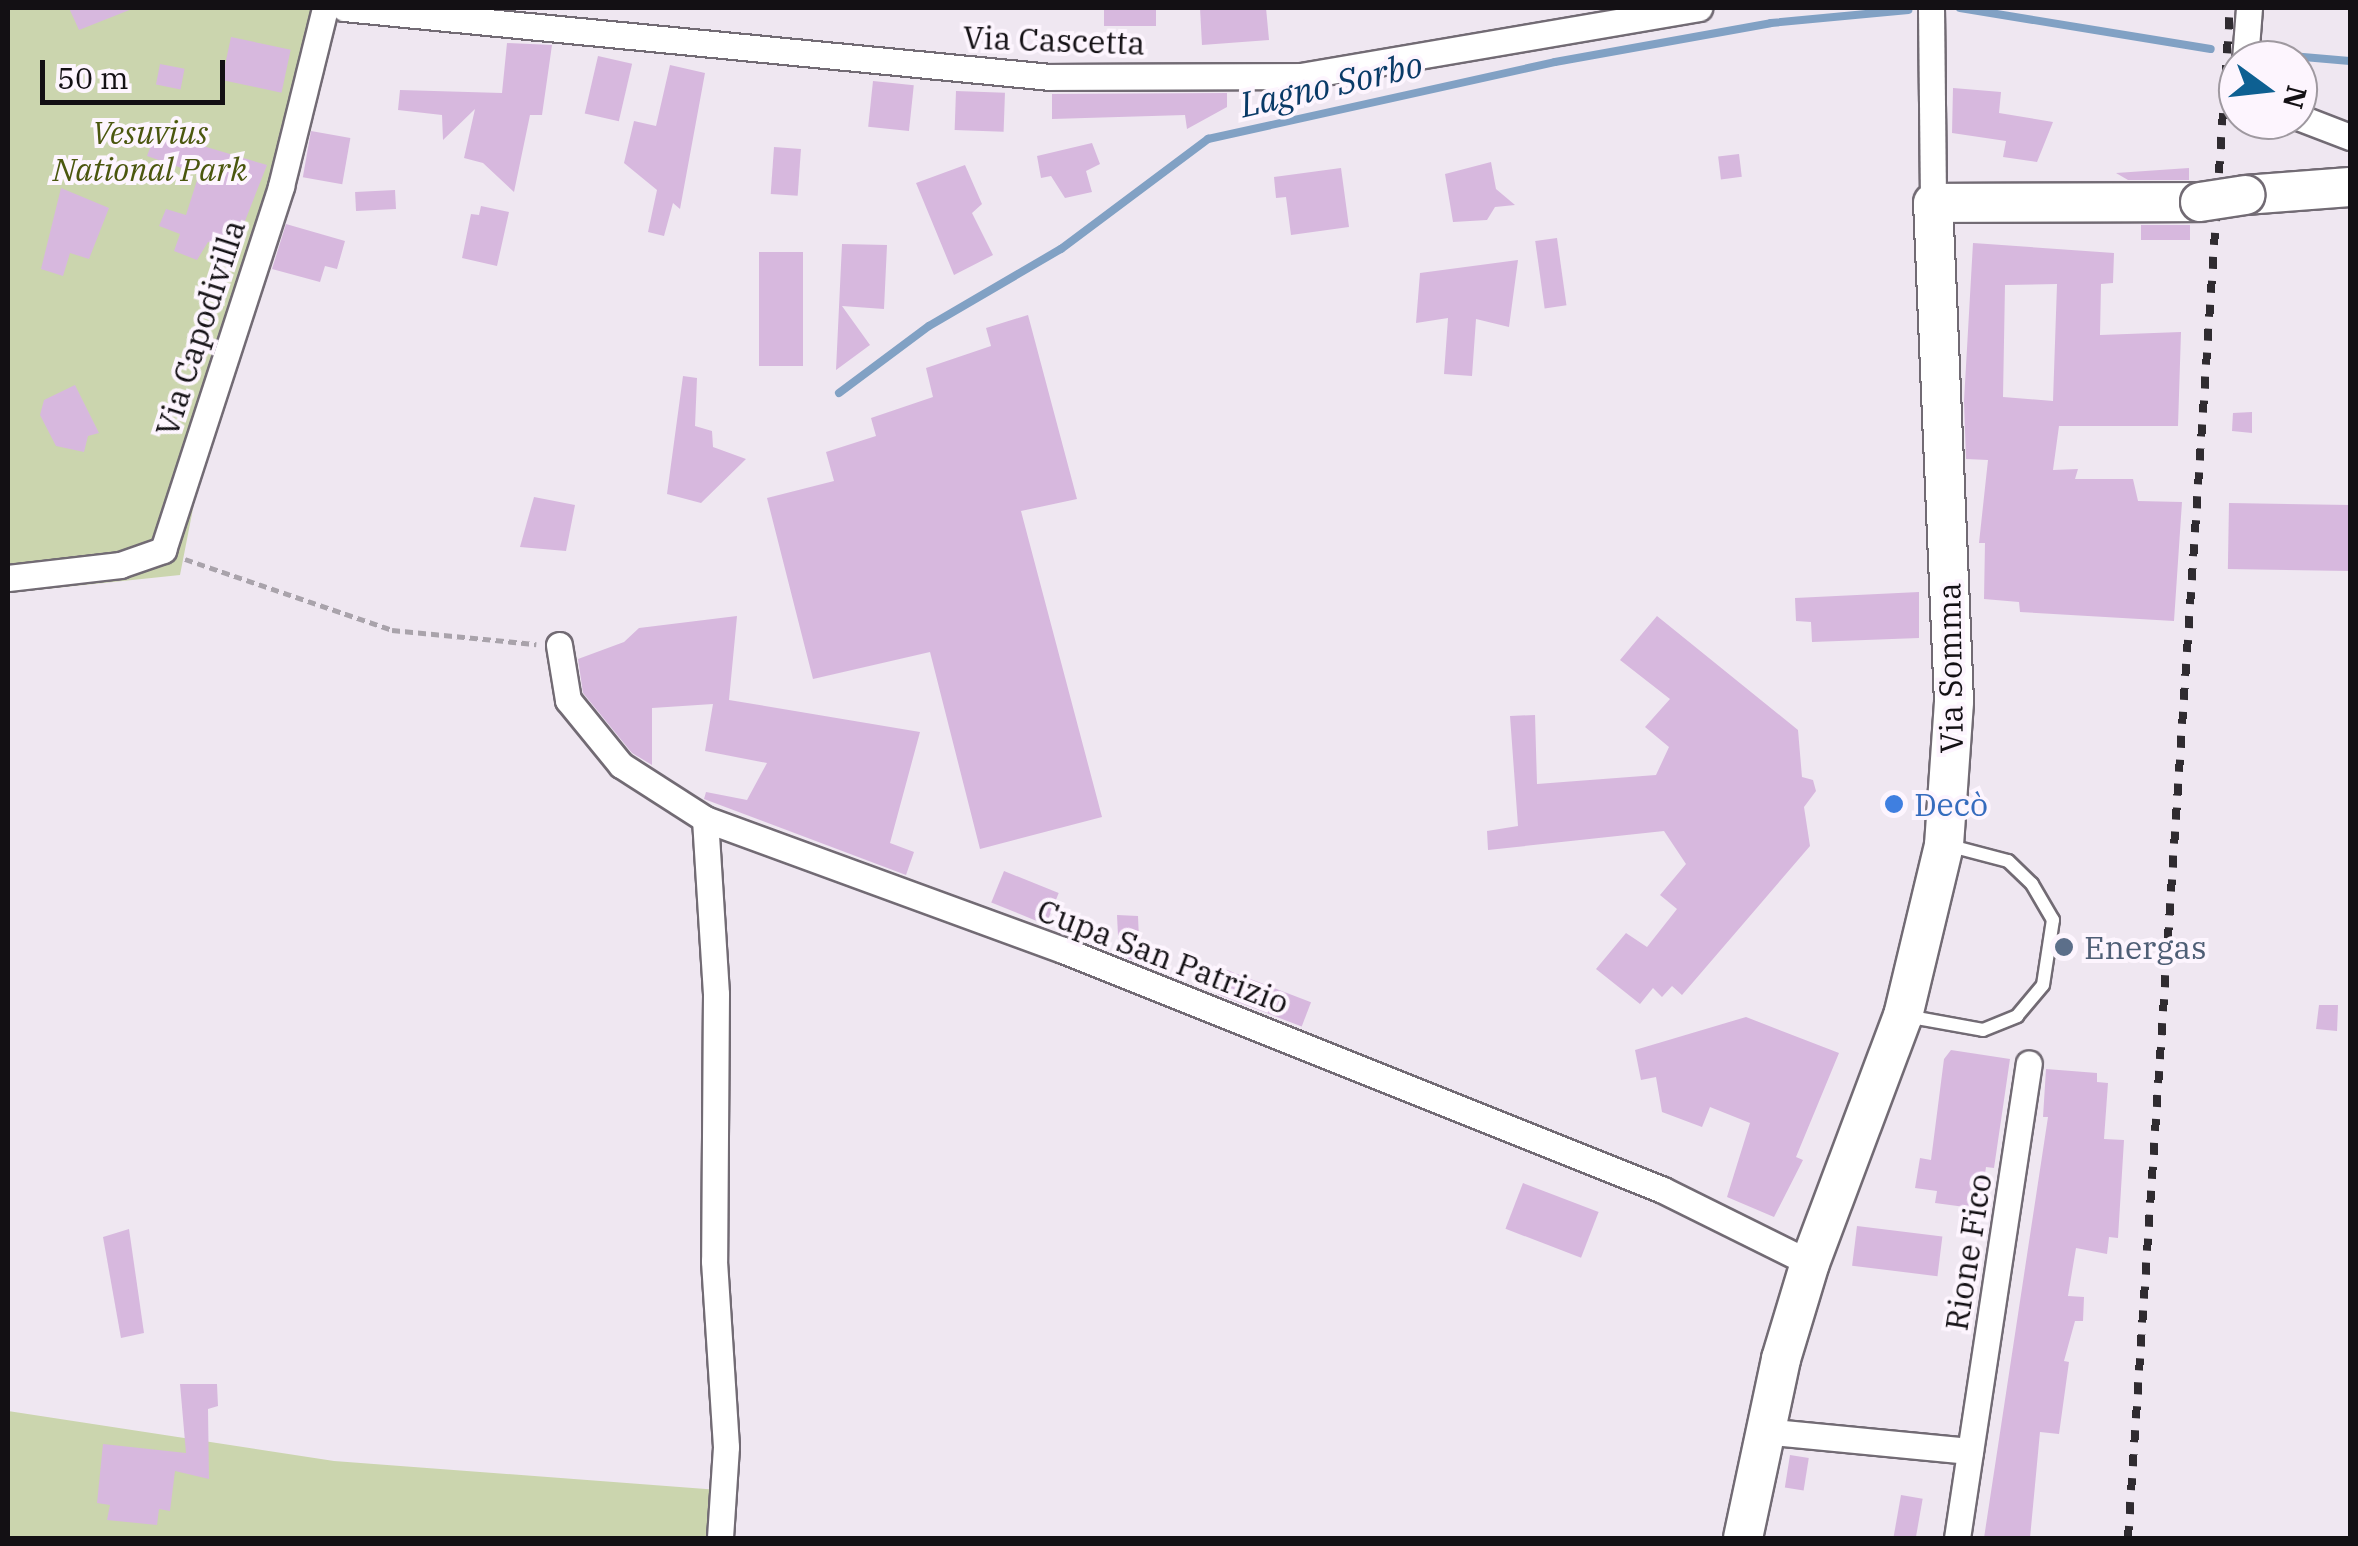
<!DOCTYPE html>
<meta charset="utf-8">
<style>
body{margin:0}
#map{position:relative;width:2358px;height:1546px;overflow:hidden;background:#efe7f1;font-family:"IBM Plex Serif",serif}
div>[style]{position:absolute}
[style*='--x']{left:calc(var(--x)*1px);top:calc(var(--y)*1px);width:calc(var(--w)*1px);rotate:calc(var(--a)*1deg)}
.green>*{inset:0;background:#cbd5ae}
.stream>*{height:8px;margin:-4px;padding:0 4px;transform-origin:4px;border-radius:4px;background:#81a1c4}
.building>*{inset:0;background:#d7b8de;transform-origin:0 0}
.path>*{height:5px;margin-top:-2.5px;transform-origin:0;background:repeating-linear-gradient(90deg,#a9a3ab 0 8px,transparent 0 13px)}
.roads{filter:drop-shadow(2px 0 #726b74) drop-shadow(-2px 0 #726b74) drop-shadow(0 2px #726b74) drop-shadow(0 -2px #726b74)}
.service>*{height:12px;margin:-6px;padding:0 6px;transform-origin:6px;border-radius:6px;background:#fff}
.minor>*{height:25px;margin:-12.5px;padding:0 12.5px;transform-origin:12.5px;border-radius:12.5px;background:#fff}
.secondary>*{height:38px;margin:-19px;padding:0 19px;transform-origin:19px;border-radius:19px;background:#fff}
.rail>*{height:8px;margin-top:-4px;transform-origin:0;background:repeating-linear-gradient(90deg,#2f2b30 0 12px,transparent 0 24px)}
.bridges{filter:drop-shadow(2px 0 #726b74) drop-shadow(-2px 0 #726b74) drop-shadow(0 2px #726b74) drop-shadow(0 -2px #726b74)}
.secondary-bridge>*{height:38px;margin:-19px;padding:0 19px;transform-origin:19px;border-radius:19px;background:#fff}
.dots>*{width:28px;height:28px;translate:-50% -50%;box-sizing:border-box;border:5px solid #fdf5fe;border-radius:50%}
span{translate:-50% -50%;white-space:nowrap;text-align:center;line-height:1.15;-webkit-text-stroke:8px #fdf5fe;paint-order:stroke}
.street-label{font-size:32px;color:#131014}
.park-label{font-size:32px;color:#4b570f;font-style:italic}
.shop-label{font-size:32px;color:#366cbe}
.left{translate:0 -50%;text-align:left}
.service-label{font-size:32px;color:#4e5e75}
.water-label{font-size:35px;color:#093a67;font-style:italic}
.frame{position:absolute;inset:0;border:10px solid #131014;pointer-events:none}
.north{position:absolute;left:2218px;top:40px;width:100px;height:100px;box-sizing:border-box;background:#fdf5fe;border:2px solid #9f99a0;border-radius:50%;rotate:105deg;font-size:28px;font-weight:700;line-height:40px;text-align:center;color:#131014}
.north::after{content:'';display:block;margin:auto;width:35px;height:45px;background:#0e6092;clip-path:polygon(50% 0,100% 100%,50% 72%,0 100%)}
.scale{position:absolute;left:40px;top:60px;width:185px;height:45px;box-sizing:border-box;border:5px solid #131014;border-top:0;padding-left:12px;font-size:30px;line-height:35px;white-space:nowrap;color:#131014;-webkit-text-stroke:8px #fdf5fe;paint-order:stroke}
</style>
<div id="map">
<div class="green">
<div style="clip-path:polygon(8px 8px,311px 8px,334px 19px,207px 437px,180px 575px,8px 593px)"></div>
<div style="clip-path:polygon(8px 1411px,334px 1461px,719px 1490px,723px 1538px,8px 1538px)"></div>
</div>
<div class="stream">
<div style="--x:1960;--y:8;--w:254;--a:9.3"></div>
<div style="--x:2258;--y:53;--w:92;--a:5"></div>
<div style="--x:839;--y:393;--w:112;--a:-36.7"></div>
<div style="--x:929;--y:326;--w:153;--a:-30.3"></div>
<div style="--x:1061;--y:249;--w:184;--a:-36.8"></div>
<div style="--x:1208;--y:139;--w:355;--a:-12.5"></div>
<div style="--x:1555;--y:62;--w:219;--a:-10.2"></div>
<div style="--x:1771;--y:23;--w:138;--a:-5.4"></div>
</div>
<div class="building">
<div style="clip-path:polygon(69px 8px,132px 8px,132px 9px,79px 30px)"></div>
<div style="left:1104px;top:8px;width:52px;height:18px"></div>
<div style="clip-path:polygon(1200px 8px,1266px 8px,1269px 40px,1202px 45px)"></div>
<div style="left:231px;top:37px;width:61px;height:44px;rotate:12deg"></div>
<div style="clip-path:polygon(507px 43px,552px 45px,542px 115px,530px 115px,514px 192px,483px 163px,464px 158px,475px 109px,443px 140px,442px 115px,398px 110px,400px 90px,502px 93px)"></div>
<div style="left:598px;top:56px;width:35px;height:59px;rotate:13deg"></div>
<div style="left:160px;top:64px;width:25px;height:21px;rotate:11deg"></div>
<div style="clip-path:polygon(670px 65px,705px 73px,680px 209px,673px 203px,664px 236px,648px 232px,657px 190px,624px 163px,634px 121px,656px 126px)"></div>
<div style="left:873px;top:81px;width:41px;height:46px;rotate:6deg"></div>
<div style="clip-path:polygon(1953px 88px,2001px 92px,1999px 113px,2053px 122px,2037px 162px,2003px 157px,2006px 141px,1952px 133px)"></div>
<div style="left:956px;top:91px;width:49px;height:39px;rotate:2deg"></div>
<div style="clip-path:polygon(1227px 93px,1227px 107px,1187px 129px,1185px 115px,1052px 119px,1052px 94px)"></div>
<div style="left:311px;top:131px;width:40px;height:47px;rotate:10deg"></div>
<div style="clip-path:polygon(156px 132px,267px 165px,234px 249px,208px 242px,197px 260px,174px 251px,180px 234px,159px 226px,166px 209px,186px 215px,199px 174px,147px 156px)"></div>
<div style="clip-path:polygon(1092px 143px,1100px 164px,1086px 171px,1092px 192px,1065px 198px,1051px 176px,1041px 178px,1037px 156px)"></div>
<div style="left:774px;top:147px;width:27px;height:47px;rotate:4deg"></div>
<div style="left:1739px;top:154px;width:23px;height:21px;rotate:83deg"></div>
<div style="clip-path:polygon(1491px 162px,1496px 189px,1515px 205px,1495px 207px,1487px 220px,1453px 222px,1445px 174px)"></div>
<div style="clip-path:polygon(965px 165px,982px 204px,972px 213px,993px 255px,954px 275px,916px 183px)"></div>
<div style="clip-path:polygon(1341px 168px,1349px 227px,1291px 235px,1286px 197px,1276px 198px,1274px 177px)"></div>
<div style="clip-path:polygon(2189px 168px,2189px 180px,2128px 180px,2116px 173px)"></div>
<div style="clip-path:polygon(61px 188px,109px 208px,89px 259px,70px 253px,63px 276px,41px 269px)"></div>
<div style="left:395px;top:190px;width:19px;height:40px;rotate:87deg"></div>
<div style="clip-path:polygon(481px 206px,509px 212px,497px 266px,462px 258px,471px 214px,479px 215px)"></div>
<div style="clip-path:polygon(286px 224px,345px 241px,337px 269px,325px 266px,320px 282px,272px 269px)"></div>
<div style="left:2141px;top:225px;width:49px;height:15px"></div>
<div style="left:1557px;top:238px;width:68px;height:22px;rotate:82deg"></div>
<div style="clip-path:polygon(evenodd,1973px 243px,2114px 253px,2113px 283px,2101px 284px,2100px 335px,2181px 332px,2178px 426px,2059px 426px,2053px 470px,2078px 469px,2075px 479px,2133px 479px,2138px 501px,2182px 502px,2174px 621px,2020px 612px,2019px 602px,1984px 599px,1985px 543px,1979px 543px,1988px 460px,1966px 459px,1964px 401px,1973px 243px,2057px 284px,2053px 401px,2003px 397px,2005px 285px,2057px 284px)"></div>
<div style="clip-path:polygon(842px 244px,887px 245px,884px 309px,842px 306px,870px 345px,836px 370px)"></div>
<div style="left:759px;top:252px;width:44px;height:114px"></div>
<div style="clip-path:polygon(1518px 260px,1509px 327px,1476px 319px,1472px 376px,1444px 374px,1448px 318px,1416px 323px,1420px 273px)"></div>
<div style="clip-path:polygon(1028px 315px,1077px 499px,1021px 511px,1102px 817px,980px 849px,930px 652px,813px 679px,767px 498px,834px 481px,826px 452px,876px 436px,871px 418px,933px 397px,926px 368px,991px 346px,986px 328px)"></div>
<div style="clip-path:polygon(683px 376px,697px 378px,695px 426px,712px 431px,713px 447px,746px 459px,701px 503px,667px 494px)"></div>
<div style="clip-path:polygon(75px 385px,99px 433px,88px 436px,84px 452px,56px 446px,40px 415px,44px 400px)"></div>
<div style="clip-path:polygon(2252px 412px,2252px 433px,2232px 431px,2233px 413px)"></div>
<div style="clip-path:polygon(534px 497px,575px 505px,566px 551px,520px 547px)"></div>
<div style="left:2229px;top:503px;width:121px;height:66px;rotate:1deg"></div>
<div style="clip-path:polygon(1919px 592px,1919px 638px,1812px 642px,1811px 622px,1796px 621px,1795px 598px)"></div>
<div style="clip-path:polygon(737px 616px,729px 700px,920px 732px,890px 843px,914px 852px,906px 875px,704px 799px,706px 792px,747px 800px,767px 763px,705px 751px,713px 704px,652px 708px,652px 765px,632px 753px,583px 693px,578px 659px,624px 642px,639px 628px)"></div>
<div style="clip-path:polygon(1657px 616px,1798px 730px,1802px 777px,1813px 780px,1816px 791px,1804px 807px,1810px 846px,1682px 995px,1672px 986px,1662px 997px,1653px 988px,1640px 1004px,1596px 969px,1626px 933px,1647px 947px,1677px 909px,1660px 895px,1686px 864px,1664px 831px,1488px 850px,1487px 831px,1518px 826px,1510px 716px,1535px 715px,1537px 784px,1656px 775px,1669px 747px,1645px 727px,1670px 699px,1620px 660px)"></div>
<div style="left:1004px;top:871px;width:59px;height:34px;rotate:22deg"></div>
<div style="clip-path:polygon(1117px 915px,1138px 916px,1140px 963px,1119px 955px)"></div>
<div style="left:1227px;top:970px;width:90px;height:26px;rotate:21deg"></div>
<div style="clip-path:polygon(2319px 1005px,2338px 1005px,2337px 1031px,2316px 1029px)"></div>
<div style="clip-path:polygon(1746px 1017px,1839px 1053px,1796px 1157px,1803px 1160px,1774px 1217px,1727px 1197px,1750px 1123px,1710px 1107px,1702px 1127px,1662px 1112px,1656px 1077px,1641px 1080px,1635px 1050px)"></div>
<div style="clip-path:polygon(1951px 1050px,2010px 1059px,1994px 1168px,1986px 1167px,1980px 1209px,1935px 1203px,1937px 1191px,1915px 1188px,1920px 1158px,1931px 1160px,1944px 1059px)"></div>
<div style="clip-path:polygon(2046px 1069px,2097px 1073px,2097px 1082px,2108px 1083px,2104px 1139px,2124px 1140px,2118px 1238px,2109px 1237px,2107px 1254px,2076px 1248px,2068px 1296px,2084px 1297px,2083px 1321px,2075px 1321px,2064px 1361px,2069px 1362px,2059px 1434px,2040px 1432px,2030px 1538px,1984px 1538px,2048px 1117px,2043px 1117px)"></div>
<div style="left:1523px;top:1183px;width:81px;height:49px;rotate:21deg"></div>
<div style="left:1857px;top:1226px;width:86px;height:40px;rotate:7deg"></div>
<div style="clip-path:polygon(129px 1229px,144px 1333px,121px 1338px,103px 1237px)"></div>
<div style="clip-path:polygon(180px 1384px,217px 1384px,218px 1406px,208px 1409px,209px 1479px,175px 1471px,170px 1511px,159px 1509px,157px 1525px,107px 1520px,110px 1505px,97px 1503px,103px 1444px,186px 1453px)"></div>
<div style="left:1790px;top:1455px;width:19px;height:33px;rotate:9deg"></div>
<div style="left:1901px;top:1495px;width:22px;height:44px;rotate:10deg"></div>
</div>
<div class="path">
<div style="--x:185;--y:559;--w:219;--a:18.9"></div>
<div style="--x:392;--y:630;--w:145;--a:5.6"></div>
</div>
<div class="roads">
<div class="service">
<div style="--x:1906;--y:1016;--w:78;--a:10.3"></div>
<div style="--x:1983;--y:1030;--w:37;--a:-22"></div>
<div style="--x:2017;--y:1016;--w:40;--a:-50"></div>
<div style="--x:2043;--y:985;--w:66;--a:-81.3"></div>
<div style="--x:2053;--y:920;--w:42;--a:-120.3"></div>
<div style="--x:2032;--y:884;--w:33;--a:-136"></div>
<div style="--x:2008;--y:861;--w:63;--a:-165.3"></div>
</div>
<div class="minor">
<div style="--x:344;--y:8;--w:709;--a:5.58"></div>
<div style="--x:1050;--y:77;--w:251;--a:-0.2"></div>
<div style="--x:1301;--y:76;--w:404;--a:-9.7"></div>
<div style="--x:1931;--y:8;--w:195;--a:89.4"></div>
<div style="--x:2245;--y:60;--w:52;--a:-85.6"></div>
<div style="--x:2298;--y:117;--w:56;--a:21"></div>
<div style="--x:8;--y:578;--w:113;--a:-6.6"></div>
<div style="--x:120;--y:565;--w:46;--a:-19.2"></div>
<div style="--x:163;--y:550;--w:383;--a:-72"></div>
<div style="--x:281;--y:186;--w:183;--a:-76.1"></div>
<div style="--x:559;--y:645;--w:56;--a:80.7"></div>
<div style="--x:568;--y:700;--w:84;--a:50.8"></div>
<div style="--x:621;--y:765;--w:100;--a:32.7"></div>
<div style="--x:705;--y:819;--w:381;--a:20.1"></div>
<div style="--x:1063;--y:950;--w:646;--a:21.8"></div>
<div style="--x:1663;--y:1190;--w:164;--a:26.4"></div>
<div style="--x:705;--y:819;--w:175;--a:86.4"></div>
<div style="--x:716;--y:994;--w:267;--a:90.4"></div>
<div style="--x:714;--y:1261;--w:186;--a:86.3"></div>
<div style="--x:726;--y:1447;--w:91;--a:93.8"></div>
<div style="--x:1762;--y:1431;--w:209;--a:5.5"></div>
<div style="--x:1957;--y:1538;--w:480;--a:-81.4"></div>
</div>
<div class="secondary">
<div style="--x:2245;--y:195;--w:105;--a:-4.4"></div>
<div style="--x:1743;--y:1538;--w:183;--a:-78"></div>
<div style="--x:1781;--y:1359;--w:100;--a:-73.2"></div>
<div style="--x:1810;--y:1263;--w:264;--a:-69.4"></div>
<div style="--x:1903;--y:1016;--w:176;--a:-76.5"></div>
<div style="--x:1944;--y:845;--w:143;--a:-86"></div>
<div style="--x:1954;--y:702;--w:499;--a:-92.4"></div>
<div style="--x:1933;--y:203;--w:267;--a:-0.2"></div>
</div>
</div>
<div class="rail">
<div style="--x:2128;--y:1538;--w:1533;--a:-86.19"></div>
</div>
<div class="bridges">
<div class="secondary-bridge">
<div style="--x:2200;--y:202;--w:46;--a:-8.8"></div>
</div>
</div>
<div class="dots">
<div style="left:1894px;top:804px;background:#3f7fe0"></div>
<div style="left:2064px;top:947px;background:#5c6f8a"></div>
</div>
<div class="street-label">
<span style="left:1054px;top:40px;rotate:2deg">Via Cascetta</span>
<span style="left:200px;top:328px;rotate:-72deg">Via Capodivilla</span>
<span style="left:1950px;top:668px;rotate:-91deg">Via Somma</span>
<span style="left:1163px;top:956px;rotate:21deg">Cupa San Patrizio</span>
<span style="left:1968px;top:1252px;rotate:-81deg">Rione Fico</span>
</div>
<div class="park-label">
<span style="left:150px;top:151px">Vesuvius<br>National Park</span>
</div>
<div class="shop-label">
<span class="left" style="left:1914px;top:804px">Decò</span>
</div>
<div class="service-label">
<span class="left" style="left:2084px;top:947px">Energas</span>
</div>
<div class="water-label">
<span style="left:1331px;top:84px;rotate:-13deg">Lagno Sorbo</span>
</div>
<div class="frame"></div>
<div class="north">N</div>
<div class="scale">50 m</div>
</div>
